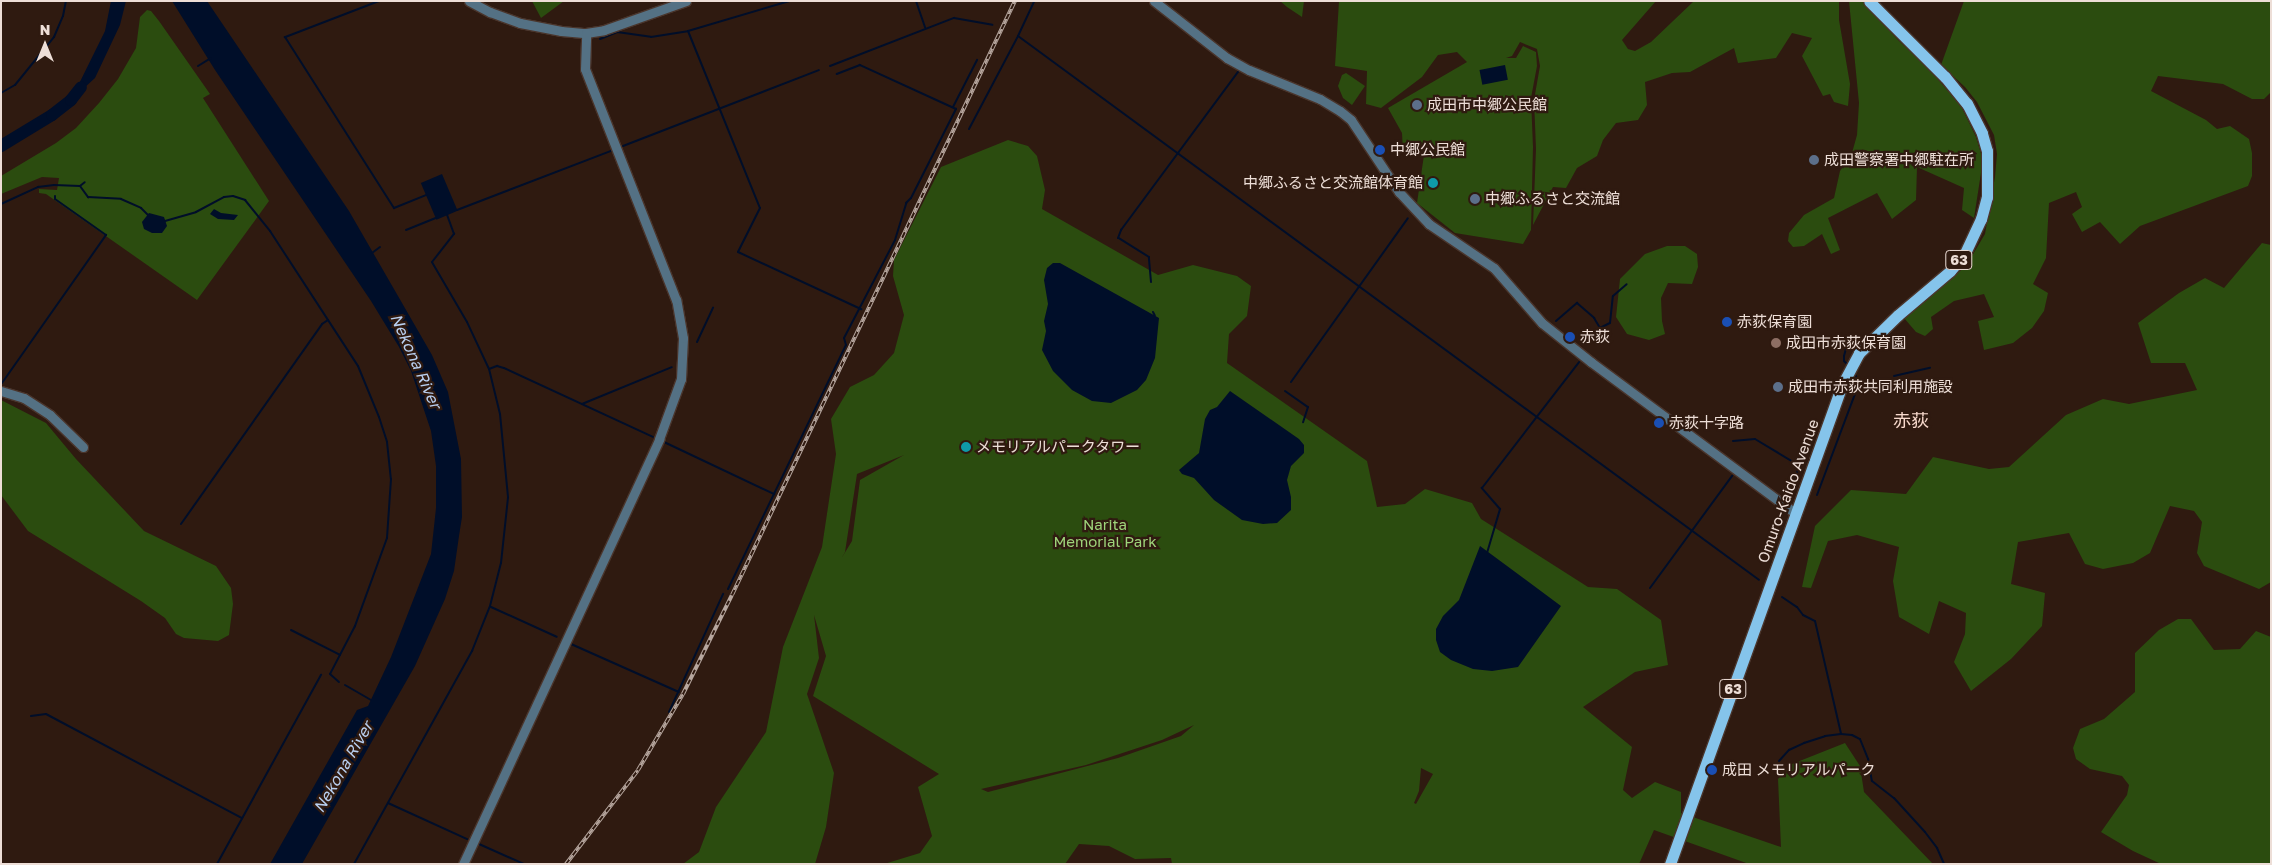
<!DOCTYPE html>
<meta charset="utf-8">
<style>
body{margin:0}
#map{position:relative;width:2272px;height:865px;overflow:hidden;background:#2f1a10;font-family:"Golos Text","Noto Sans JP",sans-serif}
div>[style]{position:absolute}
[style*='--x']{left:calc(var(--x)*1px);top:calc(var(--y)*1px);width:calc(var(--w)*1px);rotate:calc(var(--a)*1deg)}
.green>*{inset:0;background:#2b4c0f}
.water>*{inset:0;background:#000e29;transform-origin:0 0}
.stream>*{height:2px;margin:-1px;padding:0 1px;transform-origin:1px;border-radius:1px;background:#000e29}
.river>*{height:12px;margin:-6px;padding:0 6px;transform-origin:6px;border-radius:6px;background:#000e29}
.roads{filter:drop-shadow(1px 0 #4a352c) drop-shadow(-1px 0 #4a352c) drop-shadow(0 1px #4a352c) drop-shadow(0 -1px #4a352c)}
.minor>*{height:9px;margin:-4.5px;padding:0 4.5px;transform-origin:4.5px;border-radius:4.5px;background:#547184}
.major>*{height:11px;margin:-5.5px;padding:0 5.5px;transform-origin:5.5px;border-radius:5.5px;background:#85c4eb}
.rail>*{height:4px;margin-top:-2px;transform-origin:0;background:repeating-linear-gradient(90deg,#2f1a10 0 5.5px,#b6a69e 0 11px);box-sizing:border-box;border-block:1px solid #b6a69e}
.dots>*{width:14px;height:14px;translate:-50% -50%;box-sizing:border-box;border:2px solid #2f1a10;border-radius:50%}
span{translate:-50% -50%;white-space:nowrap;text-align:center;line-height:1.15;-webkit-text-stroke:4.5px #2f1a10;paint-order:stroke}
.shield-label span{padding:1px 4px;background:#2f1a10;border:1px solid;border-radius:4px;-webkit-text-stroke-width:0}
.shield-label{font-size:14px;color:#edded7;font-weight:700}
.poi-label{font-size:15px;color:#edded7}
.left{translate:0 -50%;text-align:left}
.right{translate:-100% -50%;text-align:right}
.street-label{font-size:15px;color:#edded7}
.park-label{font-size:15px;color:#9ed47a}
.water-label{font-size:16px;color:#b8cff0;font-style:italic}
.quarter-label{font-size:18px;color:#f8dacd}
.frame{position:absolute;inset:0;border:2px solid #edded7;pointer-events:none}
.north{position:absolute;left:20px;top:20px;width:50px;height:50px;-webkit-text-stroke:4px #2f1a10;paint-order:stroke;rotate:0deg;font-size:14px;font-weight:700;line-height:20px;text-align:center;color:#edded7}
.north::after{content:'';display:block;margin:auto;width:18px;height:22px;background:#edded7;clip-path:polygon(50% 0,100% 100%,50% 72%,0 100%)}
</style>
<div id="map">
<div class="green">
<div style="clip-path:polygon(532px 1px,564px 1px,541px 18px)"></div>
<div style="clip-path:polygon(1280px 1px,1304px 1px,1302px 17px,1287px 7px)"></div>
<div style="clip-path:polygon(1339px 1px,1656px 1px,1622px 40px,1628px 49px,1635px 51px,1651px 42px,1694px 1px,1839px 1px,1839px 20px,1850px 84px,1848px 106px,1834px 102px,1830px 94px,1823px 96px,1802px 56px,1812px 38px,1792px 33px,1776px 58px,1738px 63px,1734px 48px,1690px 72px,1672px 73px,1645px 82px,1647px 105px,1638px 120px,1616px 123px,1603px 140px,1597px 156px,1577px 168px,1566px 188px,1553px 187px,1533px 225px,1536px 149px,1534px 100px,1540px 66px,1537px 49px,1520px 42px,1512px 56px,1506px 58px,1516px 58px,1523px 46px,1536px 52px,1537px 66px,1531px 98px,1533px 147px,1531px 230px,1523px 244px,1455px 233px,1417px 203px,1424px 155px,1403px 153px,1402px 133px,1388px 108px,1467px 62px,1457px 52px,1438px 55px,1422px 77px,1381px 108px,1366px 104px,1367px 71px,1335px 66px)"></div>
<div style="clip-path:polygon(1849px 1px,1863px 1px,1898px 40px,1929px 69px,1961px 106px,1976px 137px,1983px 160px,1974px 218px,1962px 210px,1964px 188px,1917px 167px,1916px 200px,1892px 219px,1877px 193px,1828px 218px,1840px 250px,1831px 254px,1822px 234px,1804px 246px,1793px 247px,1788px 241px,1789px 233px,1804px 215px,1834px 198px,1840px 171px,1852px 153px,1857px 135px,1859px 103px)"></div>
<div style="clip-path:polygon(1964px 1px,2271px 1px,2271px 92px,2264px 99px,2252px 99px,2223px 84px,2158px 76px,2151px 91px,2206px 120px,2217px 129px,2230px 126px,2249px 139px,2252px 153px,2252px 176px,2248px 186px,2140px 226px,2120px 244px,2100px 222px,2082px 232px,2072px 214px,2082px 207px,2076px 192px,2049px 203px,2046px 258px,2033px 284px,2048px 293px,2044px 311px,2032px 328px,2013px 343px,1984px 350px,1978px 321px,1994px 317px,1984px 294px,1954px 301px,1931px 317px,1933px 329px,1925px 336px,1916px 332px,1904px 318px,1966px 266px,1985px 234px,1995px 177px,1997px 154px,1994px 135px,1977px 102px,1965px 87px,1941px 65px)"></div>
<div style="clip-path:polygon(147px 10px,151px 11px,159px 21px,210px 94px,203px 98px,269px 201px,197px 300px,46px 194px,39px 193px,39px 189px,57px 190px,59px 178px,42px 177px,1px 194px,1px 176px,56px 143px,76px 128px,99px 103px,118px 79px,136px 48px,140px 17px)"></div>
<div style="clip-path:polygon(1346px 73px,1365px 86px,1352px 105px,1343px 98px,1338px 86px,1342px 75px)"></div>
<div style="clip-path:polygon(evenodd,1008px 140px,1028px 146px,1037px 156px,1045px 190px,1042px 209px,1158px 275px,1193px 265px,1237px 276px,1251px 286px,1247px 316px,1229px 334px,1227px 363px,1367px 461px,1377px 507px,1405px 504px,1425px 489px,1472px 503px,1481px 519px,1588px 587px,1617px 589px,1661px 620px,1668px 665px,1635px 672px,1583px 707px,1632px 747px,1623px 790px,1632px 798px,1655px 782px,1681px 792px,1681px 813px,1781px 847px,1778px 779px,1792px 764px,1845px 743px,1860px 766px,1864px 792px,1933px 864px,1749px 864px,1654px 830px,1639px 864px,1172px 864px,1171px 858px,1135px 859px,1109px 846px,1079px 844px,1065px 864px,884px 864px,920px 853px,932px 836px,918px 787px,939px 774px,813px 696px,826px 656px,814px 615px,819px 658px,807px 694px,834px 773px,826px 827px,815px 864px,683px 864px,699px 852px,716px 807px,766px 732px,783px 647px,822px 547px,836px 454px,831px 419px,850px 387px,874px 375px,894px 353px,904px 315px,893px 276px,894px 260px,941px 167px,1008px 140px,904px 455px,860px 480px,852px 541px,841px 559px,845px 552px,857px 474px,904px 455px,1008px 140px,1194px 725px,1181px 736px,1118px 758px,988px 792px,981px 789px,1086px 765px,1162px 740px,1194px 725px,1008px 140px,1421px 768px,1433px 774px,1416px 804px,1414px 803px,1419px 791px,1421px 768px)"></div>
<div style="clip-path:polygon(2262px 243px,2271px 245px,2271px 582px,2259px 589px,2204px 566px,2197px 553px,2202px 522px,2194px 511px,2170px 506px,2150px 553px,2133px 563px,2103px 569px,2085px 564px,2069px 533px,2018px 542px,2011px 584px,2045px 593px,2042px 626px,2011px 659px,1971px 691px,1954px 662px,1965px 634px,1966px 613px,1939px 601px,1929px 634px,1899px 617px,1893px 581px,1899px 547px,1857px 535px,1828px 541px,1811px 588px,1802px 587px,1815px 526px,1851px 490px,1906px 494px,1933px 457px,1989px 469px,2009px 467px,2066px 415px,2103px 399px,2129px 404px,2197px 390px,2185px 363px,2151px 363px,2138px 323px,2179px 293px,2205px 278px,2224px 288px)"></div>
<div style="clip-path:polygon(1667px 246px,1685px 246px,1697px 254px,1698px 267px,1692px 284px,1668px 283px,1661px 298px,1662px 321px,1665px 334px,1649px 340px,1627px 334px,1616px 317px,1620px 279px,1645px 254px)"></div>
<div style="clip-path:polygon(1px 400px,46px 423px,76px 459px,144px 531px,216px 566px,231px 588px,233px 604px,229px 635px,218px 641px,184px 638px,176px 634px,165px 618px,141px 601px,28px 531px,1px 495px)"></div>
<div style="clip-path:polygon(2178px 619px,2191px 619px,2214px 650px,2240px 649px,2256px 631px,2271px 637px,2271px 864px,2161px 864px,2133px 851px,2101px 832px,2127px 795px,2129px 785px,2122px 776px,2090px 769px,2076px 759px,2073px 748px,2080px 729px,2104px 719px,2135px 692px,2135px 653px,2159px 630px)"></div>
</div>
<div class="water">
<div style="clip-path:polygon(111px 1px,126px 1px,120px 25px,95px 78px,71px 100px,105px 31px)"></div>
<div style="clip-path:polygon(172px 1px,207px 1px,349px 211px,432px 355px,448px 392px,461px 459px,462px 517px,459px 536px,454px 571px,445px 599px,415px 666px,302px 864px,270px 864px,357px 710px,368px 706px,391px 657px,431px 554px,436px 508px,436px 466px,431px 431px,411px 371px,399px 347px,371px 301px,215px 70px)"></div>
<div style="left:1505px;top:65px;width:15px;height:26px;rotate:79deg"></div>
<div style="left:442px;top:174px;width:40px;height:23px;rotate:67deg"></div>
<div style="clip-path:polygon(214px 209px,221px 213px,238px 215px,234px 220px,218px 219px,210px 214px)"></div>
<div style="clip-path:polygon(149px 213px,164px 217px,167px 226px,162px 233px,152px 233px,144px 229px,142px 222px)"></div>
<div style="clip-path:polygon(1053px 263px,1060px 263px,1159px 318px,1155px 358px,1146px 380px,1137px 390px,1111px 403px,1092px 401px,1072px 390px,1053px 371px,1042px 350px,1046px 331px,1044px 321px,1048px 304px,1044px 280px,1047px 268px)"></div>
<div style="clip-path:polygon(1230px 391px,1299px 439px,1304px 445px,1304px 453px,1291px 466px,1287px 480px,1291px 497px,1291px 510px,1277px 523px,1263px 524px,1242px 520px,1214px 500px,1194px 478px,1182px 474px,1179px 470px,1199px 453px,1205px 419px,1210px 410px,1217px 407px)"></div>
<div style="clip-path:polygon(1480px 546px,1561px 606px,1518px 667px,1492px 671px,1473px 669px,1451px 660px,1440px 652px,1436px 640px,1436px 629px,1443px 616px,1459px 600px)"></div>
</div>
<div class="stream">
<div style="--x:379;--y:1;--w:101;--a:159"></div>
<div style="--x:285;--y:37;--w:203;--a:57.5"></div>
<div style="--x:394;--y:208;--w:35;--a:-22"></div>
<div style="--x:916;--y:1;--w:28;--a:71"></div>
<div style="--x:688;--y:31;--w:191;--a:67.9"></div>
<div style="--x:760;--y:208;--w:49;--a:116.6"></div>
<div style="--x:738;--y:252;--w:136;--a:24.9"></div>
<div style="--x:1018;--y:36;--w:919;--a:36.28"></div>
<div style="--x:600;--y:39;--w:18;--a:-22"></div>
<div style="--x:617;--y:32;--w:34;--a:8"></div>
<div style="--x:651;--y:37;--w:37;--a:-9"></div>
<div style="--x:688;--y:31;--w:105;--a:-16.5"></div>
<div style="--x:198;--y:66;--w:15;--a:-32"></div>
<div style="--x:830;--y:66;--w:133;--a:-21.2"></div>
<div style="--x:954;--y:18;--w:39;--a:10"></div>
<div style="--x:1;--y:93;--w:16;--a:-30"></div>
<div style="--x:15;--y:85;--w:62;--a:-50.9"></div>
<div style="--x:54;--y:37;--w:23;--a:-67"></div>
<div style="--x:63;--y:16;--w:15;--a:-79"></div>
<div style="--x:953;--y:107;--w:53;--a:-62.9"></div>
<div style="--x:969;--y:129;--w:105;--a:-62.2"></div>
<div style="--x:1018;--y:36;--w:38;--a:-65"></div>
<div style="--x:623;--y:146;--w:210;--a:-21.2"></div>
<div style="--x:80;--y:186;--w:14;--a:54"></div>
<div style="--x:88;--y:197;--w:33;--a:3"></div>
<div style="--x:121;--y:199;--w:22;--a:24"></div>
<div style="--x:141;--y:208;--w:11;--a:45"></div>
<div style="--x:1;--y:204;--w:41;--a:-24.7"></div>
<div style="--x:38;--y:187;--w:16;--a:-7"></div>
<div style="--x:54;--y:185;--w:26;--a:2"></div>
<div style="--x:80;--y:186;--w:6;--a:-39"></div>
<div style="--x:457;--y:210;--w:165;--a:-21"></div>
<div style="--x:165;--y:221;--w:32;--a:-16"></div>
<div style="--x:196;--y:212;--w:32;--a:-28"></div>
<div style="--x:224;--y:197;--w:9;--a:-6"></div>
<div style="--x:233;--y:196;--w:13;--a:18"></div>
<div style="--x:245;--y:200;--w:40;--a:51"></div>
<div style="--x:270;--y:231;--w:161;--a:56.9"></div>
<div style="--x:358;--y:366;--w:55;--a:67.6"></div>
<div style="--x:379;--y:417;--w:26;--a:72"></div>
<div style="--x:387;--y:442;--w:37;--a:84"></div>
<div style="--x:391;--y:479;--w:59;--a:93.9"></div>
<div style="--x:387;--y:538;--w:94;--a:110"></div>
<div style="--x:355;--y:626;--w:54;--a:117.5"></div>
<div style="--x:330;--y:674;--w:12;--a:42"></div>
<div style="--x:406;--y:230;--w:32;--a:-22"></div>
<div style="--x:372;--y:253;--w:10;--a:-37"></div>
<div style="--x:1151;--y:282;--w:25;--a:-95"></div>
<div style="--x:1149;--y:257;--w:36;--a:-148"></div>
<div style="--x:1118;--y:238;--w:9;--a:-69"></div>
<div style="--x:1121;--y:230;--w:197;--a:-53.5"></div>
<div style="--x:1153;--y:312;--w:4;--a:63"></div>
<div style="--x:1556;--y:321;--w:28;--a:-41"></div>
<div style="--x:1577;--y:303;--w:23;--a:41"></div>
<div style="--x:1594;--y:318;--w:12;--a:59"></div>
<div style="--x:1600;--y:328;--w:11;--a:-27"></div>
<div style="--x:1610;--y:323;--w:27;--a:-84"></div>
<div style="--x:1613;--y:296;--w:18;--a:-41"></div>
<div style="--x:697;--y:342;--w:38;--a:-65"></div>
<div style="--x:1847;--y:364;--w:4;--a:-135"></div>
<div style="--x:1844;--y:361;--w:5;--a:-90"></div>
<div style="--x:1844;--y:356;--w:20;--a:-75"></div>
<div style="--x:489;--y:369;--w:9;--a:-21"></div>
<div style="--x:497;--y:366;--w:7;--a:16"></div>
<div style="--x:504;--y:368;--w:164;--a:24.8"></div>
<div style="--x:1856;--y:376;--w:5;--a:68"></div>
<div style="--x:1894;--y:376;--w:37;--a:-13"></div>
<div style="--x:1291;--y:382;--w:201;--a:-54.5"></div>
<div style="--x:2;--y:383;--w:181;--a:-54.9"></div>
<div style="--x:106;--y:235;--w:62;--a:-144.8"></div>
<div style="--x:55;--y:199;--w:3;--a:-90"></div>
<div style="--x:1285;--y:391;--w:28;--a:35"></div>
<div style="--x:1308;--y:407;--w:16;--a:108"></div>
<div style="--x:582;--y:404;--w:97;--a:-22.3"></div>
<div style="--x:1733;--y:441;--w:22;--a:-5"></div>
<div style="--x:1755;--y:439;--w:52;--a:31"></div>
<div style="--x:1800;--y:466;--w:33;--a:115"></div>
<div style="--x:664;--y:442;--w:122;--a:25.3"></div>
<div style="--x:1817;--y:495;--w:111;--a:-69.4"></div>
<div style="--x:1856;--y:391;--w:9;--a:-36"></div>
<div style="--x:1863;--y:386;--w:23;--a:-15"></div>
<div style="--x:181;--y:524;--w:245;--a:-54.8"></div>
<div style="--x:322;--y:324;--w:7;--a:-34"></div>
<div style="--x:1487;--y:553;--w:46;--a:-73.5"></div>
<div style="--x:1500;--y:509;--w:28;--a:-131"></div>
<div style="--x:1482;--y:488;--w:159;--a:-52.4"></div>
<div style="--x:1650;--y:588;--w:139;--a:-53.8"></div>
<div style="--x:728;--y:589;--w:271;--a:-64.2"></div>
<div style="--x:846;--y:345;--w:7;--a:-106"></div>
<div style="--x:844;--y:338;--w:110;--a:-62.5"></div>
<div style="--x:895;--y:240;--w:39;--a:-73"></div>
<div style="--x:906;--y:203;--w:7;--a:-45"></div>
<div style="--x:911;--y:198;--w:100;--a:-63.2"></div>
<div style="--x:956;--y:109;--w:106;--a:-155.4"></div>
<div style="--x:860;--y:65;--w:25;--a:159"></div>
<div style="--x:1782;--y:597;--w:18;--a:34"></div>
<div style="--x:1797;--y:607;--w:10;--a:53"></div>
<div style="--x:1803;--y:615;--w:13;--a:27"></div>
<div style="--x:1815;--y:621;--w:116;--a:77"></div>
<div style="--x:1841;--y:734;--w:11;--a:5"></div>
<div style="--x:1852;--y:735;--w:9;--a:27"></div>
<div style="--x:1860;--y:739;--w:22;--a:68"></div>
<div style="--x:1868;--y:759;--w:22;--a:80"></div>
<div style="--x:1872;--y:781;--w:28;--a:38"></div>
<div style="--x:1894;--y:798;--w:46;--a:47.6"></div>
<div style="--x:1925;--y:832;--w:20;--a:53"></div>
<div style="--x:1937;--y:848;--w:17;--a:66"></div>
<div style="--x:491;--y:607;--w:72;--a:24.4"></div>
<div style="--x:291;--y:630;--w:55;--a:27"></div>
<div style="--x:571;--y:644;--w:118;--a:24"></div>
<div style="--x:345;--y:685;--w:30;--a:30"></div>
<div style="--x:669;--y:712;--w:130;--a:-65.4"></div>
<div style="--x:31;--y:716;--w:15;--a:-8"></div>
<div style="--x:46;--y:714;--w:222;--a:28"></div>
<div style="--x:1779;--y:761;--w:15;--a:-48"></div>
<div style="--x:1789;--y:750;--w:17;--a:-25"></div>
<div style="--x:1804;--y:743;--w:22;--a:-18"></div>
<div style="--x:1825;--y:736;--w:16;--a:-7"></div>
<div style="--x:388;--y:803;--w:87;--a:24.5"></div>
<div style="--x:479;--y:844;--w:49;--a:24"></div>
<div style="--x:217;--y:864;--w:216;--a:-61.2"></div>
<div style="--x:354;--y:864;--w:244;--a:-61"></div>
<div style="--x:472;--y:651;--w:48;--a:-68.2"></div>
<div style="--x:490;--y:606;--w:44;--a:-75.7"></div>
<div style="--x:501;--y:563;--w:66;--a:-83.9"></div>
<div style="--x:508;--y:497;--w:83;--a:-95.5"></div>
<div style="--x:500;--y:414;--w:46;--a:-103.7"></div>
<div style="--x:489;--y:369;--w:52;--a:-115.1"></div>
<div style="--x:467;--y:322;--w:69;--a:-120.3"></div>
<div style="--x:432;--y:262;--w:36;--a:-52"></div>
<div style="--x:454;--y:234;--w:20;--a:-110"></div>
</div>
<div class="river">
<div style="--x:1;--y:146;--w:60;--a:-31.3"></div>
<div style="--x:52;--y:115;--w:24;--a:-38"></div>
<div style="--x:71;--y:100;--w:16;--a:-52"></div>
</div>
<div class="roads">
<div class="minor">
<div style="--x:469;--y:1;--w:24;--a:28"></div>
<div style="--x:490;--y:12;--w:32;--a:20"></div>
<div style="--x:520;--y:23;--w:42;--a:11"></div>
<div style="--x:561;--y:31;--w:25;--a:5"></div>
<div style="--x:586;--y:33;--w:18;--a:-9"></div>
<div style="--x:604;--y:30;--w:87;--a:-19.5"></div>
<div style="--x:1154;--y:1;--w:93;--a:38"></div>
<div style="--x:1227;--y:58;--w:25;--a:29"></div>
<div style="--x:1249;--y:70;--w:77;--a:22.2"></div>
<div style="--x:1320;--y:99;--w:23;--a:31"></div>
<div style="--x:1340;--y:111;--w:14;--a:39"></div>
<div style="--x:1351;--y:120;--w:87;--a:56.3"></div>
<div style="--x:1399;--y:192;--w:44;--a:46.8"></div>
<div style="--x:1429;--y:224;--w:78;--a:34.1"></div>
<div style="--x:1494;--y:268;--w:73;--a:48.9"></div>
<div style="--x:1542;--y:323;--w:63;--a:38.5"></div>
<div style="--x:1591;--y:362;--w:254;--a:36.5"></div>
<div style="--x:1;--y:391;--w:24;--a:17"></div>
<div style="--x:24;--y:398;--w:31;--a:33"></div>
<div style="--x:50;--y:415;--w:46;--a:44.1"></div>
<div style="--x:463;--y:864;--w:468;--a:-65.2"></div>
<div style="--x:659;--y:439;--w:64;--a:-69.9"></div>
<div style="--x:681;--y:379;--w:41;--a:-87.2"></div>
<div style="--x:683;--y:338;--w:39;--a:-100"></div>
<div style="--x:676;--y:300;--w:248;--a:-111.5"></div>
<div style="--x:585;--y:69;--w:36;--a:-88"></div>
</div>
<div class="major">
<div style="--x:1670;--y:864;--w:509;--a:-70.25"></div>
<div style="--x:1842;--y:385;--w:36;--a:-62"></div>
<div style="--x:1859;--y:353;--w:54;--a:-44.3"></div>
<div style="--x:1898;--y:315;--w:68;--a:-40.2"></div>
<div style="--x:1950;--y:271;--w:23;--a:-50"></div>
<div style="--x:1965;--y:253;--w:38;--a:-65"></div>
<div style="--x:1981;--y:219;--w:23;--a:-75"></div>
<div style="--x:1987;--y:197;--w:46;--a:-90"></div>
<div style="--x:1987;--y:151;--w:19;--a:-106"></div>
<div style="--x:1982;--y:133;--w:33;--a:-117"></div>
<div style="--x:1967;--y:104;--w:35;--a:-129"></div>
<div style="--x:1945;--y:77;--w:107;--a:-135"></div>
</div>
</div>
<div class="rail">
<div style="--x:566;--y:864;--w:118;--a:-52.5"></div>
<div style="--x:638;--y:770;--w:88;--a:-59.4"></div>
<div style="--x:683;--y:694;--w:110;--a:-63.7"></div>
<div style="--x:732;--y:595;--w:658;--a:-64.53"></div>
</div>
<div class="dots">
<div style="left:1417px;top:105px;background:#5c6f8a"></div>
<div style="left:1380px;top:150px;background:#1a4fb4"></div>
<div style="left:1814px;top:160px;background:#5c6f8a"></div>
<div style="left:1433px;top:183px;background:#0f9aa8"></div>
<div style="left:1475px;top:199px;background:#5c6f8a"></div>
<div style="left:1727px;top:322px;background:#1a4fb4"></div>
<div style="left:1570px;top:337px;background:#1a4fb4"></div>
<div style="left:1776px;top:343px;background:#8d6e63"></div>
<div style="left:1778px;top:387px;background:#5c6f8a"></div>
<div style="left:1659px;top:423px;background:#1a4fb4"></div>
<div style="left:966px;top:447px;background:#0f9aa8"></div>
<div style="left:1712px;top:770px;background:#1a4fb4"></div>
</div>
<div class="shield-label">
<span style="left:1959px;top:260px">63</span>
<span style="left:1733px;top:689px">63</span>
</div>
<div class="poi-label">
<span class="left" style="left:1427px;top:105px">成田市中郷公民館</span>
<span class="left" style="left:1390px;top:150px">中郷公民館</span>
<span class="left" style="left:1824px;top:160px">成田警察署中郷駐在所</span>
<span class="right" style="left:1423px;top:183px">中郷ふるさと交流館体育館</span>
<span class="left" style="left:1485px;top:199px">中郷ふるさと交流館</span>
<span class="left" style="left:1737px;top:322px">赤荻保育園</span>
<span class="left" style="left:1580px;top:337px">赤荻</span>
<span class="left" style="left:1786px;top:343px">成田市赤荻保育園</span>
<span class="left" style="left:1788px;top:387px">成田市赤荻共同利用施設</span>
<span class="left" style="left:1669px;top:423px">赤荻十字路</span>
<span class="left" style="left:976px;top:447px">メモリアルパークタワー</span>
<span class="left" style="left:1722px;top:770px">成田 メモリアルパーク</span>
</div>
<div class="street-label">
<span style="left:1788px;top:491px;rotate:-70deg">Omuro-Kaido Avenue</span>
</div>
<div class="park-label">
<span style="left:1105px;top:533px">Narita<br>Memorial Park</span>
</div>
<div class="water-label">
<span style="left:416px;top:361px;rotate:66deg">Nekona River</span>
<span style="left:343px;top:767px;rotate:-60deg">Nekona River</span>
</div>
<div class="quarter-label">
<span style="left:1911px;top:420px">赤荻</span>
</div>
<div class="frame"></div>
<div class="north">N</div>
</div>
